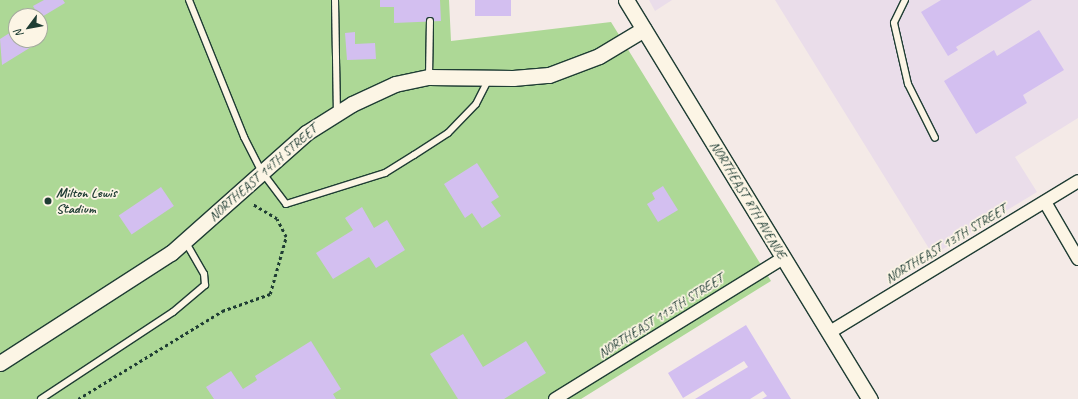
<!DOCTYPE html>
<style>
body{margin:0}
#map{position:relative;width:1078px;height:399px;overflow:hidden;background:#f4eae7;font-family:Caveat,sans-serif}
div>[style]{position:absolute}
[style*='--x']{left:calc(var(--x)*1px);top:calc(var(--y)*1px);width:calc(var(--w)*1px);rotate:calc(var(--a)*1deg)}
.built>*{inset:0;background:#eaddea}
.green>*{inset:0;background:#add896}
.building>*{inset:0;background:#d3bff0;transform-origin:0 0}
.path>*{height:2.5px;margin-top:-1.25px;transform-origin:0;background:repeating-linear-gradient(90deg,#1f3d34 0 3px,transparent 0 6px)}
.roads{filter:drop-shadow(1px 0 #1f3d34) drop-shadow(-1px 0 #1f3d34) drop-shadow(0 1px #1f3d34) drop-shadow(0 -1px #1f3d34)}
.service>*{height:6px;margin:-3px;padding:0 3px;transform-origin:3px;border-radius:3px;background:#fcf5e5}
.minor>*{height:12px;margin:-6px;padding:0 6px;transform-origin:6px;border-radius:6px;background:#fcf5e5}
.tertiary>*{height:15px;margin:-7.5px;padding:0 7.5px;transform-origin:7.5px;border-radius:7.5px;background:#fcf5e5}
.dots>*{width:11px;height:11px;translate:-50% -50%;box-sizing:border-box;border:2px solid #fcf5e5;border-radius:50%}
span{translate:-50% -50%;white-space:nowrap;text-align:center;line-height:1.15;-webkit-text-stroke:3.5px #fcf5e5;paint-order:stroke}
.street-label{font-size:14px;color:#1f3d34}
.poi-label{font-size:14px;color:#1f3d34;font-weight:700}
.left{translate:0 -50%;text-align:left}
.north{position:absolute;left:8px;top:8px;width:40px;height:40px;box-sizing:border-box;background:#fcf5e5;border:1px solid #a4ab9e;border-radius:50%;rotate:238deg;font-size:11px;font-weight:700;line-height:16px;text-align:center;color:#1f3d34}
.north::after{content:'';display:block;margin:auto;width:14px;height:18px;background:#1f3d34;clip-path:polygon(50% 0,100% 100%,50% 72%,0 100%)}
</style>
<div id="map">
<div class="built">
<div style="clip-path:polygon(649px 0,672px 0,655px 11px)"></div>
<div style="clip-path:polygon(775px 0,1078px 0,1078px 118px,1015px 157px,1037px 192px,933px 255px)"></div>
</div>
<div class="green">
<div style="clip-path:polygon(evenodd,0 0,449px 0,451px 41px,611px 22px,771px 281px,581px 399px,0 399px,0 0,16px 16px,40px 16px,40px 40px,16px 40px,16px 16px)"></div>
</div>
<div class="building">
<div style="clip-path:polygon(44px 0,63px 0,65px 3px,40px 18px,33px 6px)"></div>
<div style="clip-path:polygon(380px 0,440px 0,441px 21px,394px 23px,394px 7px,380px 7px)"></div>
<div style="left:475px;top:0;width:36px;height:16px"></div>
<div style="clip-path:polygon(941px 0,1032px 0,956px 47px,958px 50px,948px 56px,921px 12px)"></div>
<div style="clip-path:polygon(16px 29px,16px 40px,40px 40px,40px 32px,44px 39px,2px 65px,0 39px)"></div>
<div style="clip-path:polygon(1039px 30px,1064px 70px,1023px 95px,1027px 103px,976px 134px,944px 81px,994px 50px,997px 56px)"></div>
<div style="clip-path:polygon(355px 32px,355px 44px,375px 43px,376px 59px,347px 60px,345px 33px)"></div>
<div style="clip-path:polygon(477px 163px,499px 197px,491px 202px,501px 216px,482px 228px,472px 213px,465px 218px,444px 184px)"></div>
<div style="clip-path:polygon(663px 186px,678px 210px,658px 222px,647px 204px,655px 199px,652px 193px)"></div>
<div style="left:161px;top:187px;width:23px;height:51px;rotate:56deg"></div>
<div style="clip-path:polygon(362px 207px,374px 228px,387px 220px,405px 250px,376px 268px,369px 257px,333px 279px,316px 253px,353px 230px,345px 218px)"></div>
<div style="clip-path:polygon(746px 325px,791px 399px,762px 399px,767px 396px,763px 391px,750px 399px,695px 399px,748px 367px,744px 361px,683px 398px,668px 373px)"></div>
<div style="clip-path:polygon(463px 334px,483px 367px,526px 341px,546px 373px,504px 399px,458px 399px,430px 354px)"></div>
<div style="clip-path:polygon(311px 341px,341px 389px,333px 394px,336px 399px,214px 399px,206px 387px,231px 371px,243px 389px,257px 380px,255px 376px)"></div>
</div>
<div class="path">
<div style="--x:78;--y:399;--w:169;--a:-31.4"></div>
<div style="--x:222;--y:311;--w:51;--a:-19.5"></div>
<div style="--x:270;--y:294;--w:59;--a:-74.3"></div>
<div style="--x:286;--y:237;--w:20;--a:-117"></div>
<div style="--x:277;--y:219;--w:29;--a:-149"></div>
</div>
<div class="roads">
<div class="service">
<div style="--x:189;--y:0;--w:148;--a:68.1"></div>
<div style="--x:244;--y:137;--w:39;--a:63"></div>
<div style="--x:262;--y:172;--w:40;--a:53"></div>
<div style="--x:286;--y:204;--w:104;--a:-17.4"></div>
<div style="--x:385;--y:173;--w:34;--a:-32"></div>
<div style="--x:414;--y:155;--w:40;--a:-32.9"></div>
<div style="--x:448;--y:133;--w:40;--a:-46"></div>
<div style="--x:476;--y:104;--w:29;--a:-63"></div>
<div style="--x:335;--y:0;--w:112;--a:89"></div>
<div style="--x:905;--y:0;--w:25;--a:116"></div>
<div style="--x:894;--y:23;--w:63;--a:77.1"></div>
<div style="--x:908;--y:84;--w:60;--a:63.4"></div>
<div style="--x:429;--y:77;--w:56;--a:-89"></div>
<div style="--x:41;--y:399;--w:158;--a:-33.4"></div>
<div style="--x:173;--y:312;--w:42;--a:-40.2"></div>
<div style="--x:205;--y:285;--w:11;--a:-95"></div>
<div style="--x:204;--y:274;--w:38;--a:-120"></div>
</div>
<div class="minor">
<div style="--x:1045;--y:202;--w:66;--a:59.9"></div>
<div style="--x:830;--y:332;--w:290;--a:-31.3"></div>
<div style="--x:555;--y:399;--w:268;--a:-31.7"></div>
</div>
<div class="tertiary">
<div style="--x:626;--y:0;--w:468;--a:58.6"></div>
<div style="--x:0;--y:363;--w:203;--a:-32.8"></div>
<div style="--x:171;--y:253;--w:181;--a:-41.6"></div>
<div style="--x:306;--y:133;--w:54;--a:-32.2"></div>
<div style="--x:352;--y:104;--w:47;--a:-24.9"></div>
<div style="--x:395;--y:84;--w:35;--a:-12"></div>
<div style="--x:429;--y:77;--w:84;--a:0.7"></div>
<div style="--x:513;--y:78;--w:36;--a:-5"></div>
<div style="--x:549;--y:75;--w:53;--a:-20.8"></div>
<div style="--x:599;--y:56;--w:52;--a:-31"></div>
</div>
</div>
<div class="dots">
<div style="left:48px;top:201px;background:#1f3d34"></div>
</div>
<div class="street-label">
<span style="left:263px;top:173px;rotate:-41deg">NORTHEAST 14TH STREET</span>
<span style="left:748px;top:200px;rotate:59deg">NORTHEAST 8TH AVENUE</span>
<span style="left:946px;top:244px;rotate:-31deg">NORTHEAST 13TH STREET</span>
<span style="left:661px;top:316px;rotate:-32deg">NORTHEAST 113TH STREET</span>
</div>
<div class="poi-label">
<span class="left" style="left:56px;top:201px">Milton Lewis<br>Stadium</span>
</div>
<div class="north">N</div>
</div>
